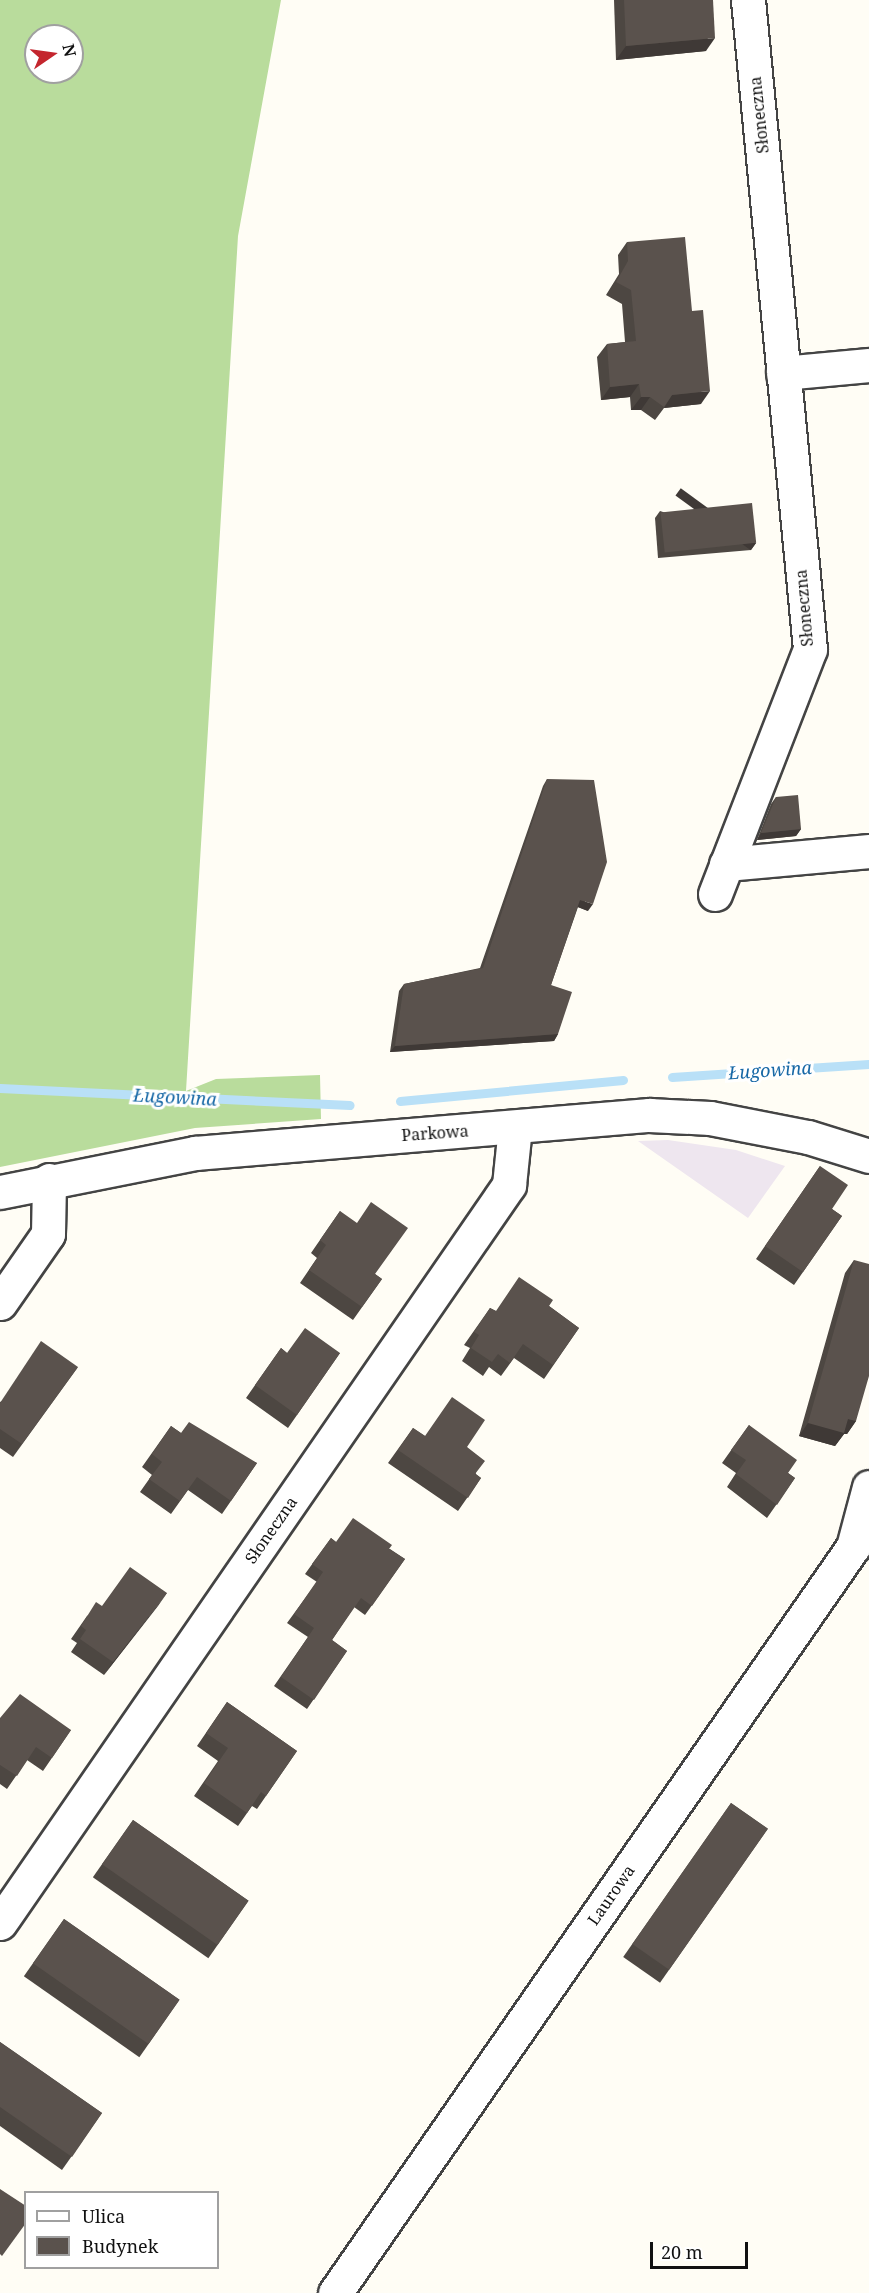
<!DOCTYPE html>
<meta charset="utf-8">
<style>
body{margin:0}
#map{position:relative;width:869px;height:2293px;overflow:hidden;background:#fffdf5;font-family:"Noto Serif",serif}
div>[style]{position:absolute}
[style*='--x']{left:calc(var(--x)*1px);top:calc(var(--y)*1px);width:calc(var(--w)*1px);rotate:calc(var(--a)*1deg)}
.industrial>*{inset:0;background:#eee6ef}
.forest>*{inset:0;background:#b9dc9c}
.stream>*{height:9px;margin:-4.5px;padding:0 4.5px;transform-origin:4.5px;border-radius:4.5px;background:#b9e0f7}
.roads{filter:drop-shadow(2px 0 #444) drop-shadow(-2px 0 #444) drop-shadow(0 2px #444) drop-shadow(0 -2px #444)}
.minor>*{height:33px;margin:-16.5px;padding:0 16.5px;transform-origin:16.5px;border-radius:16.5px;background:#fff}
.wall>*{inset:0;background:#4d4742;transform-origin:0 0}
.shaded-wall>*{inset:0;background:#3f3936;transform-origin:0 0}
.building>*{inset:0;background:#5a524d;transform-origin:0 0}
span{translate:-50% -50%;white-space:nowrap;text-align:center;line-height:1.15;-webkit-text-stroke:6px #fff;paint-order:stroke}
.street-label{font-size:16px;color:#111}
.water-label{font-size:18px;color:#1768a6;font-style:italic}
.legend{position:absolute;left:24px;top:2191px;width:195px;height:78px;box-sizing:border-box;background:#fff;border:2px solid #a0a0a0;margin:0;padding:8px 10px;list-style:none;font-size:18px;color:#111}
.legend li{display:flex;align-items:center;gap:12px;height:30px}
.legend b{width:30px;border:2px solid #a0a0a0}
.north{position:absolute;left:24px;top:24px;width:60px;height:60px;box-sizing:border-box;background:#fff;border:2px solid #a0a0a0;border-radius:50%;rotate:77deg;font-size:16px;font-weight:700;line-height:24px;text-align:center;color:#111}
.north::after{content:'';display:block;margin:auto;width:21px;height:27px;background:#c4262e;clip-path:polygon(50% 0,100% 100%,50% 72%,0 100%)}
.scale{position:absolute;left:650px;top:2242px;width:98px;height:27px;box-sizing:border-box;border:3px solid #111;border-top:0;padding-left:8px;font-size:18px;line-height:21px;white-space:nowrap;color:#111;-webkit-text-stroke:4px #fff;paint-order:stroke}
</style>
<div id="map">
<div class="industrial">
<div style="clip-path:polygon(668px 1140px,736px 1150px,785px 1166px,748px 1218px,638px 1141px)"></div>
</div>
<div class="forest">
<div style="clip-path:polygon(evenodd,0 0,281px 0,238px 236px,186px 1091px,216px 1079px,320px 1075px,321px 1119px,195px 1128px,0 1167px,0 0,36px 36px,72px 36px,72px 72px,36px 72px,36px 36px)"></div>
</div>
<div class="stream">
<div style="--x:672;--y:1077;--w:197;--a:-3.8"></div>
<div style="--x:0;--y:1088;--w:350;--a:2.8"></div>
<div style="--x:400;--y:1101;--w:224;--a:-5.4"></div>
</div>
<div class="roads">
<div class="minor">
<div style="--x:783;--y:373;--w:86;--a:-5.3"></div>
<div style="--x:726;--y:864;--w:144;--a:-5.2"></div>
<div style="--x:715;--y:894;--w:263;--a:-68.8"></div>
<div style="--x:810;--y:649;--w:652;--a:-95.46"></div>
<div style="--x:0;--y:1192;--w:199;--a:-11.3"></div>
<div style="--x:195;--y:1153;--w:456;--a:-4.8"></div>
<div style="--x:649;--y:1115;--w:61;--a:2.8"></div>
<div style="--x:710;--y:1118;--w:100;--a:11"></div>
<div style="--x:808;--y:1137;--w:64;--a:17.3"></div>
<div style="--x:0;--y:1303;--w:84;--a:-55.2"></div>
<div style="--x:48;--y:1234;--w:54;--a:-88.9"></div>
<div style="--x:0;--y:1923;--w:897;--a:-55.41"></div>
<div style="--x:509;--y:1185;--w:58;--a:-84.1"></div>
<div style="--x:335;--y:2293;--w:908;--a:-55.23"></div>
<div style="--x:853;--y:1547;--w:62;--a:-75.1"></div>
</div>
</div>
<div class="wall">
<div style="clip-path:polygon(614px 0,713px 0,706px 51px,616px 60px)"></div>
<div style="clip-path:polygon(627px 242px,692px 311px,701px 404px,664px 408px,655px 420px,641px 410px,631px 410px,630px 397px,601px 400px,597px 357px,607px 344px,625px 342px,622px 304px,606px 295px,619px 274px,618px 255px)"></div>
<div style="clip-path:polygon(660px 511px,756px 543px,751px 550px,658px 558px,655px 518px)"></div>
<div style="clip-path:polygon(547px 779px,588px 911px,578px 907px,551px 985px,558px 1034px,554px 1041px,390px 1052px,399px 991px,404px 984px,480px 968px,543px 786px)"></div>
<div style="clip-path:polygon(776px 797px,801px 829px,796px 836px,757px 840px,771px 804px)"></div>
<div style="clip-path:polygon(820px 1166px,832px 1209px,842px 1216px,794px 1285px,756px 1259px)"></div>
<div style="clip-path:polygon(340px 1211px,375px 1274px,382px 1279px,353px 1320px,300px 1283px,317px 1258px,311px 1253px)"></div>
<div style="clip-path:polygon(854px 1260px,856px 1421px,847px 1434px,844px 1434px,835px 1446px,799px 1436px,845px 1273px)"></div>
<div style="clip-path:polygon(549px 1306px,579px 1328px,544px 1379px,514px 1358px,501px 1376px,489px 1367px,483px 1376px,462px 1361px,470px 1348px,464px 1345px,490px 1308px,496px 1311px)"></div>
<div style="clip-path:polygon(281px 1348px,287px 1353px,340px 1353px,288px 1428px,246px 1398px)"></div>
<div style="clip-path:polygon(78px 1367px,13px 1457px,0 1448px,0 1402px)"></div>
<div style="clip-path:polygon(749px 1425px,788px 1473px,795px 1478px,767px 1518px,727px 1487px,736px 1473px,722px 1463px)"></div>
<div style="clip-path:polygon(171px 1426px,181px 1433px,257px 1463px,222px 1514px,188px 1490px,171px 1514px,140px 1492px,152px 1475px,142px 1467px)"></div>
<div style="clip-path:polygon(413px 1428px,425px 1436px,467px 1447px,476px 1474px,481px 1478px,458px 1511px,388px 1463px)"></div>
<div style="clip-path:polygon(331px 1538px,336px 1542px,390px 1549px,405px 1559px,365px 1615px,354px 1607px,332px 1640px,347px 1651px,307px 1709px,274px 1686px,308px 1637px,287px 1623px,317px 1582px,305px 1574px)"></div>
<div style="clip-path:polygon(167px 1593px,104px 1675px,71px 1652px,77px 1643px,71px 1639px,87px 1616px,102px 1606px)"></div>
<div style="clip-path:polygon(227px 1702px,297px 1751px,257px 1809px,252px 1806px,238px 1826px,194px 1796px,218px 1761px,197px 1746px)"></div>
<div style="clip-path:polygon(0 1718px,71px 1730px,43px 1771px,27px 1760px,7px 1789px,0 1784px)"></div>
<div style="left:731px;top:1803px;width:45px;height:188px;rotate:35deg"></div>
<div style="left:133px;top:1820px;width:141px;height:70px;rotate:35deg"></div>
<div style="left:64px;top:1919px;width:141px;height:70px;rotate:35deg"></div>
<div style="clip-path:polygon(0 2042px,102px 2113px,62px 2170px,0 2126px)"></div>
</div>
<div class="shaded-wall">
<div style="clip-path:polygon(715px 38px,706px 51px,616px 60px,626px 46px)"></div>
<div style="clip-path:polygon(639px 384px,630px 397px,601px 400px,610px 387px)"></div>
<div style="clip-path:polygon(710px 391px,701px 404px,664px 408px,672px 395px)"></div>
<div style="clip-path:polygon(641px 397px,650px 397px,641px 410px,631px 410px)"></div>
<div style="left:756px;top:543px;width:9px;height:93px;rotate:126deg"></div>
<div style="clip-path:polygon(801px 829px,796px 836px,757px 840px,761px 833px)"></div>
<div style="clip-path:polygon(580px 900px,593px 904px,588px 911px,575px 906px)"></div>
<div style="clip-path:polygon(558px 1034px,554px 1041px,390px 1052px,395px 1046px)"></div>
<div style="clip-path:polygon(848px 1419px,856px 1421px,847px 1434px,844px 1434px,835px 1446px,799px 1436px,808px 1423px)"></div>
<div style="clip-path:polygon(167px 1593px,158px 1606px,104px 1675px,113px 1662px)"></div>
</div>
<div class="building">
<div style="clip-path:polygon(624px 0,713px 0,715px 38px,626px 46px)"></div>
<div style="clip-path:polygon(685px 237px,692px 311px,703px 310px,710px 391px,672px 395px,664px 407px,650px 397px,641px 397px,639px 384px,610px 387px,607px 344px,636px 341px,631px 290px,616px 282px,628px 261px,627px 242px)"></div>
<div style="left:752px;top:503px;width:40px;height:92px;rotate:84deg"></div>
<div style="clip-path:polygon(547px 779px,594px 780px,607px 862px,593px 904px,580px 900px,551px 985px,572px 992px,558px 1034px,395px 1046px,404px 984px,483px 968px)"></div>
<div style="clip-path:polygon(798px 795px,801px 829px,761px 833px,776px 797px)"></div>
<div style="clip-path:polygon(820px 1166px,848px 1185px,832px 1209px,842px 1216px,803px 1272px,765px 1246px)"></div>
<div style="clip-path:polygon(371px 1202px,408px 1228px,375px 1274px,382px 1279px,362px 1307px,309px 1270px,326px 1245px,320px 1240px,340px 1211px,357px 1223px)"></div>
<div style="clip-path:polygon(854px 1260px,869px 1264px,869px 1376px,856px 1421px,848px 1419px,844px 1433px,808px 1423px)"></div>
<div style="clip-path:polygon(519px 1277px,553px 1300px,549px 1306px,579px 1328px,553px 1365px,523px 1344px,510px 1363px,498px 1354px,492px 1362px,471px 1348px,479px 1335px,474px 1332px,490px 1308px,496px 1311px)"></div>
<div style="clip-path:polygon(305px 1328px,340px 1353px,297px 1415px,255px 1385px,281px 1348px,287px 1353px)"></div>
<div style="clip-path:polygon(41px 1341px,78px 1367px,22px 1444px,0 1429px,0 1403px)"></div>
<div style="clip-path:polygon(452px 1397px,485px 1420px,467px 1447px,485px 1461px,475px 1474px,481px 1478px,468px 1498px,398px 1450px,413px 1428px,425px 1436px)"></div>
<div style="clip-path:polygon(189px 1422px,257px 1463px,231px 1501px,197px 1477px,180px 1501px,149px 1479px,162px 1462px,152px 1454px,171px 1426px,181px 1433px)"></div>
<div style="clip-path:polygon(749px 1425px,797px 1460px,788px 1473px,795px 1478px,777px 1505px,736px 1474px,746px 1460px,731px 1450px)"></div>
<div style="clip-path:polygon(353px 1518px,392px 1545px,389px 1549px,405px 1559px,372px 1606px,361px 1598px,332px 1640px,347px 1651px,314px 1700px,281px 1677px,314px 1628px,294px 1614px,323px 1572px,312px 1564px,331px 1538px,336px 1542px)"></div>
<div style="clip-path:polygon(130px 1567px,167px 1593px,113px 1662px,80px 1639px,86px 1630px,81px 1626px,96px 1602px,102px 1606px)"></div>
<div style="clip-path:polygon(20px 1694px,71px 1730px,52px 1758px,36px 1747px,17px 1776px,0 1765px,0 1718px)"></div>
<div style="clip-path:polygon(227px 1702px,297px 1751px,266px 1796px,261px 1792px,247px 1813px,204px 1783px,228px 1748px,206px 1733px)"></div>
<div style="left:731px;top:1803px;width:45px;height:172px;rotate:35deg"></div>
<div style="left:133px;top:1820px;width:141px;height:54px;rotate:35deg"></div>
<div style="left:64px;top:1919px;width:141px;height:54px;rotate:35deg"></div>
<div style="clip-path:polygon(0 2042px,102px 2113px,72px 2157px,0 2107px)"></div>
<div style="clip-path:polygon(0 2189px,26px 2206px,26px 2223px,2px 2256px,0 2254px)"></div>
</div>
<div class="street-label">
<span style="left:759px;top:115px;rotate:-96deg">Słoneczna</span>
<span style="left:804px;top:608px;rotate:-95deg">Słoneczna</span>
<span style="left:435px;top:1133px;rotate:-4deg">Parkowa</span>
<span style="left:271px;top:1530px;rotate:-55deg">Słoneczna</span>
<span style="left:611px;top:1895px;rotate:-55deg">Laurowa</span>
</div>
<div class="water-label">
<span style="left:770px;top:1070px;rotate:-4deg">Ługowina</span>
<span style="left:175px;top:1097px;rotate:3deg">Ługowina</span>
</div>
<ul class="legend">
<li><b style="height:8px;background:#fff"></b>Ulica</li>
<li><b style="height:16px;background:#5a524d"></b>Budynek</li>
</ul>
<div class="north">N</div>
<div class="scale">20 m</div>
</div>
